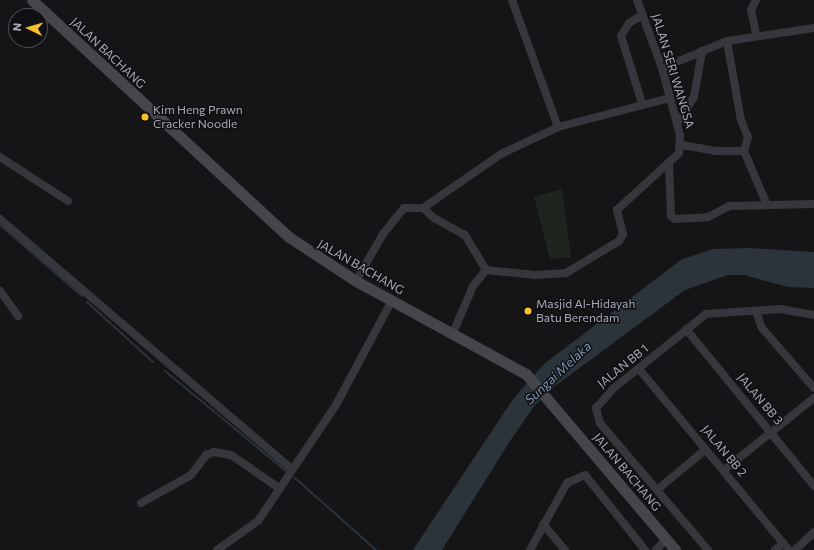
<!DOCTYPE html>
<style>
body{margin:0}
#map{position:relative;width:814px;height:550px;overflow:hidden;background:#151517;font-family:Commissioner,sans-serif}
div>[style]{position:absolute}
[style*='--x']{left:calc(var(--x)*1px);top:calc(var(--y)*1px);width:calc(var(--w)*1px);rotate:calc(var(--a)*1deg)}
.green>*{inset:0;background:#1d251e}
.water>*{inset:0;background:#2b333b}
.stream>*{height:2px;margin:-1px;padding:0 1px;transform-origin:1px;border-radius:1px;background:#2b333b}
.street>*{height:8px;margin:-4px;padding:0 4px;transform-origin:4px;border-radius:4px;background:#36373c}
.secondary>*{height:11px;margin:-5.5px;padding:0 5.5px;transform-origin:5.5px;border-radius:5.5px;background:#44464c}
.dots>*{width:11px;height:11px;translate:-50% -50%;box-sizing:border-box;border:2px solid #101012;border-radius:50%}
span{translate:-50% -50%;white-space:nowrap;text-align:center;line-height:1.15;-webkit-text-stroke:3px #101012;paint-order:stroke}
.street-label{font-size:12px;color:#a7abb8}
.poi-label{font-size:12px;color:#a7abb8}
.left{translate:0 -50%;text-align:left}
.water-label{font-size:13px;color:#7c97b4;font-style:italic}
.north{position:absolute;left:8px;top:8px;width:40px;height:40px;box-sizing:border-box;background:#101012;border:1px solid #4c4e54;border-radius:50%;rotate:275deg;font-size:11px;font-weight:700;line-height:16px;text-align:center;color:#a7abb8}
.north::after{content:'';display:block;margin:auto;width:14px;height:18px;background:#f7be2d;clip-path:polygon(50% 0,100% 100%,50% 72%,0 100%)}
</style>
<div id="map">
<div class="green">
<div style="clip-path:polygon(562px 189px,571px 257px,550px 259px,534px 197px)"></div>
</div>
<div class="water">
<div style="clip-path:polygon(749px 248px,814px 252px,814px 288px,788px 287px,744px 275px,728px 275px,685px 290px,551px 389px,535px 405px,510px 441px,442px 550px,413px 550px,513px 399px,544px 364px,682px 259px,714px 249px)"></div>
</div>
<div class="stream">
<div style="--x:0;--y:225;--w:108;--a:40.9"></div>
<div style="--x:87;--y:302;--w:89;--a:42.3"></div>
<div style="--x:165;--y:371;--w:158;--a:39.6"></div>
<div style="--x:295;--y:478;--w:108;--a:41.6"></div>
</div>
<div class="street">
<div style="--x:512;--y:0;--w:135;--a:70.1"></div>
<div style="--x:756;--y:0;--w:11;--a:117"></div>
<div style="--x:751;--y:10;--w:25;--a:78"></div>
<div style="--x:727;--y:41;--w:80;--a:80"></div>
<div style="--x:741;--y:120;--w:18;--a:68"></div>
<div style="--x:748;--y:137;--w:15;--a:106"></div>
<div style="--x:662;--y:68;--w:70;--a:-22.6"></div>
<div style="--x:727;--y:41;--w:88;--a:-8.5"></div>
<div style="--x:642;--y:103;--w:70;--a:-107.4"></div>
<div style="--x:621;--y:36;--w:15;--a:-58"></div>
<div style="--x:629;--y:23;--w:16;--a:-30"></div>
<div style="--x:677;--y:124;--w:32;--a:-58"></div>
<div style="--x:694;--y:97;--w:47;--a:-80.1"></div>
<div style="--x:682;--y:145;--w:34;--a:10"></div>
<div style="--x:715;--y:151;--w:29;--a:0"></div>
<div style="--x:744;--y:151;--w:59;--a:66.9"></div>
<div style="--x:0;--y:157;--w:81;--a:32.9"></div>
<div style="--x:669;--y:164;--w:52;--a:87.8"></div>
<div style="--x:671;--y:216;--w:5;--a:37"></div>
<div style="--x:675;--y:219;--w:33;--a:-3"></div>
<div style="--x:708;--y:217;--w:25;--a:-27"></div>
<div style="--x:730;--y:206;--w:84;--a:-1.4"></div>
<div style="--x:423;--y:208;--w:15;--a:42"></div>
<div style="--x:434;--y:218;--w:35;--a:29"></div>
<div style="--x:465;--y:235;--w:41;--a:59"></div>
<div style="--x:0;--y:219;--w:384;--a:40.6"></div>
<div style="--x:356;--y:281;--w:54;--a:-60.1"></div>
<div style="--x:383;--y:234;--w:33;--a:-51"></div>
<div style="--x:404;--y:208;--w:19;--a:0"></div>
<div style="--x:423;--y:208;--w:95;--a:-34.7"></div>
<div style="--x:501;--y:154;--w:63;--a:-25.3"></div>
<div style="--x:558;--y:127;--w:116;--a:-14.5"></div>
<div style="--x:0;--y:291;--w:31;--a:54"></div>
<div style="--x:756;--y:311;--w:18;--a:71"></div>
<div style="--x:762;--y:328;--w:79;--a:49.1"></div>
<div style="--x:686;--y:329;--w:203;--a:50.8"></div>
<div style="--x:453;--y:333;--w:51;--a:-66.9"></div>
<div style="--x:473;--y:286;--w:21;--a:-51"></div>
<div style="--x:486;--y:270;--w:50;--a:5.7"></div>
<div style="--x:536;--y:275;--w:30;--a:-4"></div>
<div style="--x:566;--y:273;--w:62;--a:-31.1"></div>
<div style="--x:619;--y:241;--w:8;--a:-60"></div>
<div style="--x:623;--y:234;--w:25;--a:-104"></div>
<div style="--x:617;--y:210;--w:84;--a:-42.6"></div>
<div style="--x:679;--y:153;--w:18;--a:-87"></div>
<div style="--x:680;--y:135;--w:69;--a:-105"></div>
<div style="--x:662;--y:68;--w:72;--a:-110.2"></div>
<div style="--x:639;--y:369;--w:235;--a:50.4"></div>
<div style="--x:724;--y:470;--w:115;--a:-38.7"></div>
<div style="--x:658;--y:489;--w:62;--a:-39.8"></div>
<div style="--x:141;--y:503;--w:57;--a:-29.2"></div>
<div style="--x:191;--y:475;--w:25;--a:-53"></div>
<div style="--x:206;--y:455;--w:9;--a:-21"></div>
<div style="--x:214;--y:452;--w:17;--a:10"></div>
<div style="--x:231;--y:455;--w:58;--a:34.5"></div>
<div style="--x:543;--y:524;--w:34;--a:50"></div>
<div style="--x:217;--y:550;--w:50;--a:-35.3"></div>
<div style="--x:258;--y:521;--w:140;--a:-56.1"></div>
<div style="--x:336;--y:405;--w:119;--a:-61.9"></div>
<div style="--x:530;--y:550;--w:77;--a:-61.1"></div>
<div style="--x:567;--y:483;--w:20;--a:-24"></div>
<div style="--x:585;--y:475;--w:96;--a:51.3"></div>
<div style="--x:656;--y:550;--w:15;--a:-48"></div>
<div style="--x:708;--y:550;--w:167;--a:-130.4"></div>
<div style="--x:600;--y:423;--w:16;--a:-105"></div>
<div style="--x:596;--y:408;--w:27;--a:-48"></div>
<div style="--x:614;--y:388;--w:118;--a:-38.8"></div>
<div style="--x:706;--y:314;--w:74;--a:-3.9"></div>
<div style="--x:780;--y:309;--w:35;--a:10"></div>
<div style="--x:775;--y:550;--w:11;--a:-41"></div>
<div style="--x:795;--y:550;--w:26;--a:-43"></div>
</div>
<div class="secondary">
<div style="--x:32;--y:0;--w:350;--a:42.7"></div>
<div style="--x:289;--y:237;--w:80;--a:33.3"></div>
<div style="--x:356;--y:281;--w:194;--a:28.7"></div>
<div style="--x:526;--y:374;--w:231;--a:49.7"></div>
</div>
<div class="dots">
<div style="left:145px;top:117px;background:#f7be2d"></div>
<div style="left:528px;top:311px;background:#f7be2d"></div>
</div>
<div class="street-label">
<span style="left:108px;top:53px;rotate:43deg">JALAN BACHANG</span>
<span style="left:673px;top:71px;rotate:73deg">JALAN SERI WANGSA</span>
<span style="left:361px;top:267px;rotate:30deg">JALAN BACHANG</span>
<span style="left:623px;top:366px;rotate:-39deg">JALAN BB 1</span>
<span style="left:760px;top:399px;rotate:50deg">JALAN BB 3</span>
<span style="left:724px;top:451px;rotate:50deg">JALAN BB 2</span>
<span style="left:627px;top:472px;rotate:50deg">JALAN BACHANG</span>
</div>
<div class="poi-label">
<span class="left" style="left:153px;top:117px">Kim Heng Prawn<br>Cracker Noodle</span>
<span class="left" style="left:536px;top:311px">Masjid Al-Hidayah<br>Batu Berendam</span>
</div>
<div class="water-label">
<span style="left:558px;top:373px;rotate:-43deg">Sungai Melaka</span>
</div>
<div class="north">N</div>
</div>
